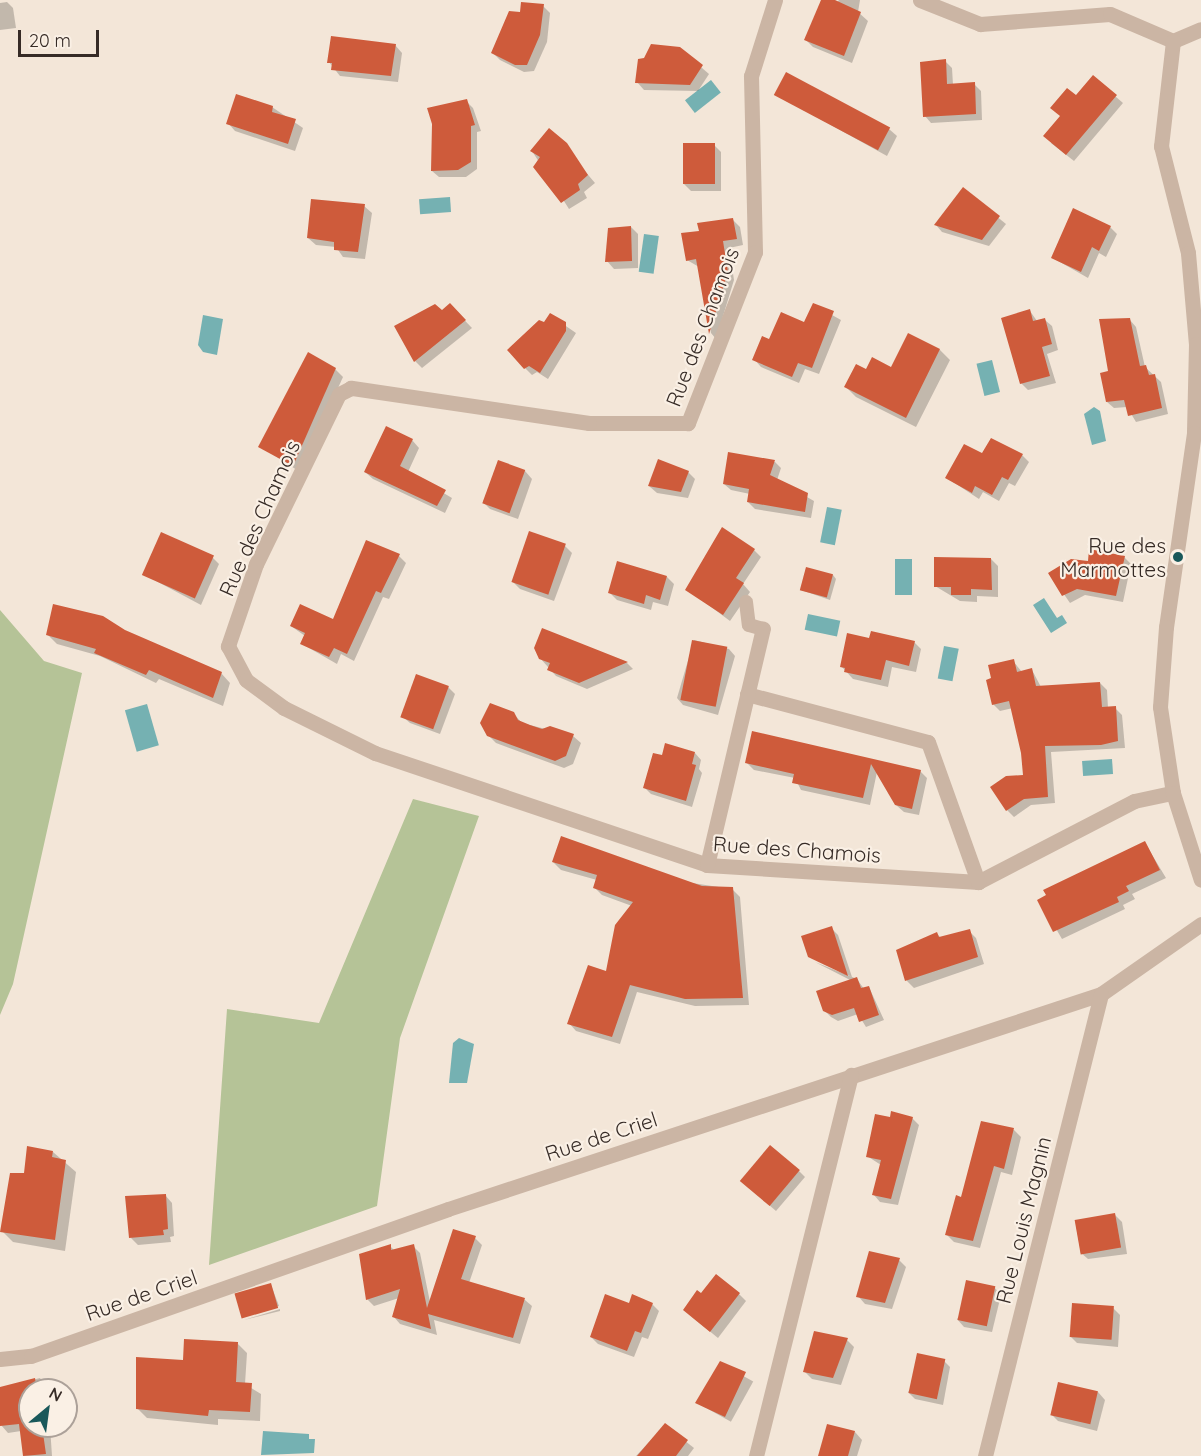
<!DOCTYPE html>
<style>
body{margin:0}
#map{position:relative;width:1201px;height:1456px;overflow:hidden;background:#f3e6d8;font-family:Quicksand,sans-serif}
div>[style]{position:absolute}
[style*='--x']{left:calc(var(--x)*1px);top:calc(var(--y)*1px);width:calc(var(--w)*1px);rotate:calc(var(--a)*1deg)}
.green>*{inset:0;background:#b5c397}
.water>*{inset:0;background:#75b1b2;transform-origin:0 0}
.shadow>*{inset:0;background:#0003;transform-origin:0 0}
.building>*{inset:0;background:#ce5b3b;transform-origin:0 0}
.lane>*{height:14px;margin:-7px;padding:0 7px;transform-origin:7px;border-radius:7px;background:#cbb5a4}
.street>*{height:15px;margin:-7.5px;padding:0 7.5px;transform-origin:7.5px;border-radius:7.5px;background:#cbb5a4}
.dots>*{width:16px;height:16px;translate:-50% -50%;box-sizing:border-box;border:3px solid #faf0e5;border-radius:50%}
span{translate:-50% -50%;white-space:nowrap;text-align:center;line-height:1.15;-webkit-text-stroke:4.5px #faf0e5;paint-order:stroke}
.street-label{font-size:21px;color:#362b26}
.poi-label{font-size:21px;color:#362b26}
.right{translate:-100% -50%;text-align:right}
.north{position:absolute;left:18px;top:1378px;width:60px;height:60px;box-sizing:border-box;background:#faf0e5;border:2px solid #aca199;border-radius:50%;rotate:29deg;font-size:16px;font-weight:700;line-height:24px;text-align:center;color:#362b26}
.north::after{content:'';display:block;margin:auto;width:21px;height:27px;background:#19585a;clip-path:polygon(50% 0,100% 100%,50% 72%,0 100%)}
.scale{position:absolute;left:18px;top:30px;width:81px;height:27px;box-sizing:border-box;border:3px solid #362b26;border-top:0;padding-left:8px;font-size:18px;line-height:21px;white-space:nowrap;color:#362b26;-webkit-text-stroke:4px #faf0e5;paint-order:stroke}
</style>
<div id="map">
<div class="green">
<div style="clip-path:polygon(0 610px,44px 661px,82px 673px,13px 984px,0 1015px)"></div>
<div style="clip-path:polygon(413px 799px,479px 816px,400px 1038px,377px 1206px,209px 1265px,227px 1009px,319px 1023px)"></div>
</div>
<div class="water">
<div style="left:711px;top:80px;width:16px;height:33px;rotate:52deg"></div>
<div style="left:450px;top:197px;width:15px;height:31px;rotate:86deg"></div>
<div style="left:644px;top:234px;width:15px;height:38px;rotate:8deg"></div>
<div style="clip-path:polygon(203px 315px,223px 319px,217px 355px,203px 352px,198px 345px)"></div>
<div style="left:992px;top:360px;width:33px;height:16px;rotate:76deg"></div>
<div style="clip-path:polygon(1094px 407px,1100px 411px,1106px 441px,1092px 445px,1084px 414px)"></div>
<div style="left:827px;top:507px;width:15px;height:36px;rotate:11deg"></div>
<div style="left:895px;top:559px;width:17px;height:36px"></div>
<div style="clip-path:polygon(1044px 598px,1057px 618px,1062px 615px,1067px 623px,1051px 633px,1033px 605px)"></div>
<div style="left:808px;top:614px;width:33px;height:16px;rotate:12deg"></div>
<div style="left:944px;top:646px;width:15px;height:33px;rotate:11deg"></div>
<div style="left:147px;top:704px;width:43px;height:23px;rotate:74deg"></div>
<div style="left:1112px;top:759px;width:15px;height:30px;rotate:86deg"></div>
<div style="clip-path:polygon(459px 1038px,474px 1044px,467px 1083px,449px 1083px,453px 1043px)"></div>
<div style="clip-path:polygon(263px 1431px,309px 1434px,309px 1439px,315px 1439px,314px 1453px,261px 1455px)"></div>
</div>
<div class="shadow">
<div style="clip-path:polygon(823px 0,836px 4px,839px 0,860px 0,858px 12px,868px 21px,852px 63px,813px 47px,806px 40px)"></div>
<div style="clip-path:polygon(7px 2px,13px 8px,16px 28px,0 30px,0 3px)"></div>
<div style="clip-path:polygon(543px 6px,550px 13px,547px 42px,534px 71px,524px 72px,500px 60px,493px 53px,521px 14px)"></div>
<div style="clip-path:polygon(395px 45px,402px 53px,398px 82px,340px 76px,329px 62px)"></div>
<div style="clip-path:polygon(680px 49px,709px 74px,698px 91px,644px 90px,637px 82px)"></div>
<div style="clip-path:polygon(945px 61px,952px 68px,953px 85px,974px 84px,981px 91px,982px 120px,931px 123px,925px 116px)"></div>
<div style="clip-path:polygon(1093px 77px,1123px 103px,1074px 161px,1051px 143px,1077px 97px)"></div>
<div style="clip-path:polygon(775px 94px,889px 129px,897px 136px,887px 156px)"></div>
<div style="clip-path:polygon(466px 101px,473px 108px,481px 131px,477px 132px,477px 169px,466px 177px,439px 177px,432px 171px)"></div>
<div style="clip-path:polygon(272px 107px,303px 128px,295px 151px,235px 131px,228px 123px)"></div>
<div style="clip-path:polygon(556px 137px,595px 183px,584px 192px,587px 198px,569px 209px,532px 151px)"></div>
<div style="clip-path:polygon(714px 145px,721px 152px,721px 191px,691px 191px,684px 184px)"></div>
<div style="clip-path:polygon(963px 189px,1006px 224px,989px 246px,942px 232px,936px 225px)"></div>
<div style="clip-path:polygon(364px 206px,372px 213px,365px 259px,343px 257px,336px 247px,316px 245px,308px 238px)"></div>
<div style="clip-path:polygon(733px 220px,740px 227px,743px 245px,729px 248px,734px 280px,716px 339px,711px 333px,699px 267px,687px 260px,700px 232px)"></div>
<div style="clip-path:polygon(631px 227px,638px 234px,638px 268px,614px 269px,607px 261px)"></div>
<div style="clip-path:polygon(1110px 227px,1117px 234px,1106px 257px,1099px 253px,1088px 278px,1053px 258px)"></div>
<div style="clip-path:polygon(450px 305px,472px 328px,422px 368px,415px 361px)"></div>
<div style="clip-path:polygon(814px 305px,841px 320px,819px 374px,805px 369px,799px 383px,761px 367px,754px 359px,770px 341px,805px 324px)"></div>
<div style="clip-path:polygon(1030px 311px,1037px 321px,1045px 320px,1052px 326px,1058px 350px,1047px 354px,1056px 383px,1028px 390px,1021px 383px)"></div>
<div style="clip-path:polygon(550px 315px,576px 333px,548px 379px,537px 372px,532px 375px,525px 368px)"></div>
<div style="clip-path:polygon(1130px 320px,1136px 327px,1145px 367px,1161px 382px,1168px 414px,1136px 422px,1127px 407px,1114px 408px,1107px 402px)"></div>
<div style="clip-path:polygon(909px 335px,940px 350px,950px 360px,916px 427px,856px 397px,846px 387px,867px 371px,891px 369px)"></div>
<div style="clip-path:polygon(335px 369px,343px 377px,300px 472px,260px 446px)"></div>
<div style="clip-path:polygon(412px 440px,419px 448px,408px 472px,452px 498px,445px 513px,373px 479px,365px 472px)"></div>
<div style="clip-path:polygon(729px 454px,775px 462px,781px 468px,777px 480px,814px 501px,811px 518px,755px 509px,748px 502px,750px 494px,731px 490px,724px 484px)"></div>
<div style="clip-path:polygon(983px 455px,1022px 455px,1029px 462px,1015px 486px,1009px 483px,999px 501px,983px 492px,979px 499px,947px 478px)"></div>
<div style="clip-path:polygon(499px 462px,525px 471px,532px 479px,518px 519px,490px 509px,483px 502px)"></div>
<div style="clip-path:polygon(688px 472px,695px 479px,688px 498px,657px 493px,649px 486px)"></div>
<div style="clip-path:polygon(565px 546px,572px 553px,554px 601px,520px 589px,513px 582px)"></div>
<div style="clip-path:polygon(754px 550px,761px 557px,743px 584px,750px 592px,730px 621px,687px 589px)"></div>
<div style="clip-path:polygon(399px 556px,406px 563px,389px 599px,383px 597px,354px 661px,341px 654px,337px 664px,302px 644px,305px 636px,291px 626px,333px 621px)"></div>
<div style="clip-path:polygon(1124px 557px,1131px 564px,1123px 602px,1085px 595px,1070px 603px,1050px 574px)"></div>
<div style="clip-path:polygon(213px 558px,219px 564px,201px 605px,143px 574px)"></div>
<div style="clip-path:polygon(991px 559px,998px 566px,998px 597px,977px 596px,977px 602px,960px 601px,935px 586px)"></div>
<div style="clip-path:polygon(833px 575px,836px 579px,830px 600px,801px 590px)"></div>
<div style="clip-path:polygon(667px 577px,674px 584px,668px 606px,653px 602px,651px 610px,617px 600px,609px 592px)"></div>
<div style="clip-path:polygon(543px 630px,627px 663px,633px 669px,587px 689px,556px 676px,540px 658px)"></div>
<div style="clip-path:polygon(124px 631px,221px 673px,230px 683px,223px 706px,159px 679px,156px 683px,100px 656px,57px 644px,48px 635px)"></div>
<div style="clip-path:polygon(694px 640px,729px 649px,735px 656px,718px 715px,683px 705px,677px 698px)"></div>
<div style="clip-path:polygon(870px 640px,914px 642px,921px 649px,916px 672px,892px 667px,888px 687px,853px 679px,842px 667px)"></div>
<div style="clip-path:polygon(1013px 661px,1022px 672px,1032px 670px,1041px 687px,1100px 683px,1107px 690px,1108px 708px,1115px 708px,1122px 715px,1125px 748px,1051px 752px,1055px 803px,1031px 805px,1014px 817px,1007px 810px,1024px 776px,1023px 753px,1013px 708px,1000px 711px,993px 704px,993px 680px)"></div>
<div style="clip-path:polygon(448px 687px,455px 694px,440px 734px,410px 723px,402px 716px)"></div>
<div style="clip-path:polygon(513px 713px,522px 723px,573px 736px,581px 743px,573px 764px,564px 768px,496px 743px,488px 735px)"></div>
<div style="clip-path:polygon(753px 733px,920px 771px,927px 778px,919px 815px,904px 812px,896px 805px,877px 772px,870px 805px,801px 790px,795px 778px,754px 770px,747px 763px)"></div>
<div style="clip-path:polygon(695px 753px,701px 760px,699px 769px,702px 773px,692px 807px,651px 794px,645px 788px)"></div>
<div style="clip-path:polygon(1145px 843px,1166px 878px,1132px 894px,1135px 899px,1123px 905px,1125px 909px,1062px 939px,1039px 900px)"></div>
<div style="clip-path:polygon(553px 862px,732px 889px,740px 897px,749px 1005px,695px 1006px,637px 992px,620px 1044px,576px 1031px,569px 1023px,607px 973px,632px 906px,602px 895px,595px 888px,597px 880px,561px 870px)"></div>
<div style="clip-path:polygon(831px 928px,838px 935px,852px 977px,809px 956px)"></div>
<div style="clip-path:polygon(969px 931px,976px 938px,984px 964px,914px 988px,907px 981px,897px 951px,937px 934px,941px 938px)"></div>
<div style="clip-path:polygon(815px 962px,857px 979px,864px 989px,869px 987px,884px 1020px,866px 1027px,858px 1014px,838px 1021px,831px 1017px,824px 1010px,852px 981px)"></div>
<div style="clip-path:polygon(891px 1118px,912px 1118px,919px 1125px,898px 1205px,880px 1202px,874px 1195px,881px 1165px,867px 1156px)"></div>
<div style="clip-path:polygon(982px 1123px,1014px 1130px,1021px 1137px,1012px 1175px,1001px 1172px,980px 1248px,954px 1242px,947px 1235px,963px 1199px)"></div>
<div style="clip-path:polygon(53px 1152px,76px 1172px,65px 1251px,13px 1242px,2px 1231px,25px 1175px)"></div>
<div style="clip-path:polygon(799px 1171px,805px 1177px,776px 1211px,747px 1186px)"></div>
<div style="clip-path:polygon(165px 1195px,172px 1203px,174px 1236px,170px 1237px,171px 1242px,138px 1245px,131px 1238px)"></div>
<div style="clip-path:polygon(1115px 1215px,1122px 1222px,1127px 1254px,1088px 1259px,1080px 1252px)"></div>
<div style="clip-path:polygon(475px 1238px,482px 1245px,469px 1283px,525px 1300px,532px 1306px,520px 1344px,434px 1320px,437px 1335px,400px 1324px,394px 1317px,399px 1298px,374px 1306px,367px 1299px,390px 1246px,395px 1251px,413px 1246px,420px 1253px,430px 1302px)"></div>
<div style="clip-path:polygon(899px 1260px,906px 1267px,892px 1309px,865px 1304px,858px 1296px)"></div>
<div style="clip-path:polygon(271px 1285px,279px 1306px,243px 1317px)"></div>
<div style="clip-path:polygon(994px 1287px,1001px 1295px,992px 1332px,964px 1327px,957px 1319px)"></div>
<div style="clip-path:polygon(739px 1294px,746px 1301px,718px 1338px,692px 1317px)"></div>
<div style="clip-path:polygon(652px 1304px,659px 1311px,648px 1339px,642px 1337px,634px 1357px,598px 1344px,591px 1337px,630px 1305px)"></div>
<div style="clip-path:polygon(1113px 1308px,1120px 1315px,1118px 1347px,1077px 1343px,1070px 1336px)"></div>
<div style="clip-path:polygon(280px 1309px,280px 1311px,244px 1320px)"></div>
<div style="clip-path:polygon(847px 1340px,854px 1347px,841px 1385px,812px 1379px,805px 1372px)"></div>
<div style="clip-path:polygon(237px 1343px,247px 1353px,245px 1384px,261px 1394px,260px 1421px,218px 1419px,218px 1425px,147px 1418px,137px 1408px,185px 1361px)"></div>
<div style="clip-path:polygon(943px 1360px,950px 1367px,943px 1405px,915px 1399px,908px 1392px)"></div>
<div style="left:720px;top:1363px;width:38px;height:46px;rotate:29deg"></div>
<div style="clip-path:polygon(40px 1378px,48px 1390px,30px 1390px,30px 1426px,50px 1426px,52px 1456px,24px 1456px,21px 1431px,8px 1433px,1px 1425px,1px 1388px)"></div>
<div style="clip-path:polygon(1098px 1392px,1105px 1400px,1097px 1431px,1058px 1421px,1051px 1414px)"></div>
<div style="clip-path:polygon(665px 1425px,694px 1448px,688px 1456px,636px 1456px)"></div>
<div style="clip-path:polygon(855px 1432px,862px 1440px,857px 1456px,820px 1456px)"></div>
</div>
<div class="building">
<div style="clip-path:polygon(821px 0,835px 0,861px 12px,844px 56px,804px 40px)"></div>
<div style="clip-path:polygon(521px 2px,544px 4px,540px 35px,527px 65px,515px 65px,491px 53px,509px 11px,520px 12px)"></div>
<div style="clip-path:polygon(331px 36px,396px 44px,391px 76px,331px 70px,332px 63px,327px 63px)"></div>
<div style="clip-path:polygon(651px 44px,680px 47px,703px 65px,690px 85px,635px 83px,638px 59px,644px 58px)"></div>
<div style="clip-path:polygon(946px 59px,947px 84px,975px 82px,976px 114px,923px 117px,920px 62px)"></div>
<div style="left:786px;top:72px;width:118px;height:26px;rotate:28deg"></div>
<div style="clip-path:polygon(1093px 75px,1117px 95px,1066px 155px,1043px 136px,1060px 116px,1050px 108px,1067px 88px,1076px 95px)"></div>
<div style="clip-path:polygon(236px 94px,273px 106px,272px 112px,296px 119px,288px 144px,226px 124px)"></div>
<div style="clip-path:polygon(467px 99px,475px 125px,471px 126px,471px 162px,458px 170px,431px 171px,432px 124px,427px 108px)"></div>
<div style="clip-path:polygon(549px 128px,567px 143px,588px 175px,578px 184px,580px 190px,561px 203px,533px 167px,540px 157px,530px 151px)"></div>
<div style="left:683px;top:143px;width:32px;height:41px"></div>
<div style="clip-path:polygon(963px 187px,1000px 216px,982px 240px,934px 225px)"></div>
<div style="clip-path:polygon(311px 199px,365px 204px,358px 252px,334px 250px,334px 242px,307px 238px)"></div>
<div style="clip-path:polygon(1073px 208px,1111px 226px,1099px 251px,1092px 247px,1081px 272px,1051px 258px)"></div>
<div style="clip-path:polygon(733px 218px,737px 239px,723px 241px,728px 272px,709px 334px,696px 259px,686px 261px,681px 233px,699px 231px,697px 223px)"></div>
<div style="clip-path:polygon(631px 226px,632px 261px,605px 262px,608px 228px)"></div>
<div style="clip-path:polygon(450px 303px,466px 320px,414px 362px,394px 326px,435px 304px,442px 310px)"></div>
<div style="clip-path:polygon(813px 303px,834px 311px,812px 368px,798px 363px,792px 377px,752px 360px,762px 336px,769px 339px,781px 312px,804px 322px)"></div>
<div style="clip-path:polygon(1030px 309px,1033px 321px,1045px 318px,1052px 344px,1042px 347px,1050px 376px,1020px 384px,1001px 318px)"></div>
<div style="clip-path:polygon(550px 313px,566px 322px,566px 331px,540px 373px,529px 366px,524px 369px,507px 350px,539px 320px,544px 322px)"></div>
<div style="clip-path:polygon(1130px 318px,1140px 366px,1146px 365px,1149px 375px,1155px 374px,1162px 408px,1128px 416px,1124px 400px,1106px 402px,1100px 373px,1108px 371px,1099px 319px)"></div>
<div style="clip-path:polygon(908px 333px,940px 349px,906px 418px,844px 387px,856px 364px,866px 369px,872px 357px,891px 367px)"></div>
<div style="clip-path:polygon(308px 352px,336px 368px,293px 466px,258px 447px)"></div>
<div style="clip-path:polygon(386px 426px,413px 439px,400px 466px,446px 490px,437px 506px,364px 472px)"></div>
<div style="clip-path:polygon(991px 438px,1023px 454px,1008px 480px,1002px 477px,992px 495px,975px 486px,972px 493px,945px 478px,964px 444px,982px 453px)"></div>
<div style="clip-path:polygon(728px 452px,775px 460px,770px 475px,808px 493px,805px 512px,747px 502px,749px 489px,723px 484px)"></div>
<div style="clip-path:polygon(658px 459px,689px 471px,681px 492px,648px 486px)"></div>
<div style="left:498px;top:460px;width:29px;height:46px;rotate:20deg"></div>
<div style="clip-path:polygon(722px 527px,755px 549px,736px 578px,744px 583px,723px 615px,685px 590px)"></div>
<div style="left:529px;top:531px;width:39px;height:54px;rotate:19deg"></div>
<div style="left:161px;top:532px;width:58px;height:47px;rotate:24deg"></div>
<div style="clip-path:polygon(366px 540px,400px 554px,381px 593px,376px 591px,347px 654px,334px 648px,329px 657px,300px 644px,305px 633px,290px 626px,300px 604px,333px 619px)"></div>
<div style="clip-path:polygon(1089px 549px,1125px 556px,1116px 596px,1077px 589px,1062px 596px,1048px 573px,1071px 559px,1088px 561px)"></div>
<div style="clip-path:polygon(934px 557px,991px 558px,992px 590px,971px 589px,971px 595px,951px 595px,951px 587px,934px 587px)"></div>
<div style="clip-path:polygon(617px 561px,667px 576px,660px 600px,646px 595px,644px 604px,608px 593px)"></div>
<div style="left:806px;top:567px;width:28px;height:24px;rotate:15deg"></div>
<div style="clip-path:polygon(53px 604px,103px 616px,125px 630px,222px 672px,213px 698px,149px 670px,146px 675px,94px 653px,96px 649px,46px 635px)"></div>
<div style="clip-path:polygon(542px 628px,575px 641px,628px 662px,579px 683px,547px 670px,550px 663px,539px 659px,534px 648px)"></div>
<div style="clip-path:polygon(871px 631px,915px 641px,909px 666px,886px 660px,881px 680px,844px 672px,845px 668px,840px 667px,847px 633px,869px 638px)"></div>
<div style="left:692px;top:640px;width:36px;height:61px;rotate:11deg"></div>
<div style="clip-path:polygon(1014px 659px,1017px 672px,1032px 668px,1036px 686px,1100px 682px,1102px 707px,1116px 706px,1118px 741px,1101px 745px,1045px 746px,1048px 797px,1024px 799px,1006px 811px,990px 787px,1006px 776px,1023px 775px,1021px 753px,1009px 701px,992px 705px,986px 680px,991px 678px,988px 665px)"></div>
<div style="left:416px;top:674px;width:35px;height:46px;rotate:20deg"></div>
<div style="clip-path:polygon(490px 703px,514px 712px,518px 720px,530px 725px,542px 729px,550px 726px,574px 734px,566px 756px,555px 761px,487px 736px,480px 723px)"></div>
<div style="clip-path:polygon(752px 731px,921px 770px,912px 809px,895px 805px,871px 764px,863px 798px,792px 783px,794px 774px,745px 763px)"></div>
<div style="clip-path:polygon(665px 743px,695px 752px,692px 764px,696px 765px,686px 801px,643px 788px,653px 753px,662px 755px)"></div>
<div style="clip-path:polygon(561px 836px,702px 886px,733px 887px,743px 998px,685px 999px,630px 985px,612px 1037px,567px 1024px,588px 965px,606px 971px,615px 925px,633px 902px,593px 888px,597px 875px,552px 862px)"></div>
<div style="clip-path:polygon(1145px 841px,1160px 870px,1126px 886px,1129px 891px,1117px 897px,1119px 902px,1053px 932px,1037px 900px,1046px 895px,1043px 890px)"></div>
<div style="clip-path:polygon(832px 926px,848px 976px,808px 957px,801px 936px)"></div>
<div style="clip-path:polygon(970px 929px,978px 957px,905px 981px,896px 950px,937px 932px,939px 937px)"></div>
<div style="clip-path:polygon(857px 977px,861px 988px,869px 986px,879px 1015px,859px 1022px,854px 1008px,832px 1015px,823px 1011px,816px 991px)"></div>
<div style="clip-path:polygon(891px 1111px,913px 1117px,891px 1199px,872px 1195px,881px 1160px,866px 1157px,875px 1114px,890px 1117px)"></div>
<div style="clip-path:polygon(981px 1121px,1014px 1128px,1004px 1169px,994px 1166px,973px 1241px,945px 1235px,956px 1195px,961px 1197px)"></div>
<div style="left:770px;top:1145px;width:39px;height:47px;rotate:40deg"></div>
<div style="clip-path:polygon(27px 1146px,53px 1151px,52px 1157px,66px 1160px,55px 1240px,0 1232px,10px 1173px,24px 1173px)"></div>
<div style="clip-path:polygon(166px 1194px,168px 1229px,163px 1230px,164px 1235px,129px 1238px,125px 1196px)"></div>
<div style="left:1115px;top:1213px;width:35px;height:41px;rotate:80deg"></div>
<div style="clip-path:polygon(453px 1229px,476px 1236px,461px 1279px,525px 1298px,513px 1338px,428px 1314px,431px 1329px,392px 1317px,400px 1289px,366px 1300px,359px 1254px,391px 1244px,391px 1250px,414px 1244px,427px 1308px)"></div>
<div style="clip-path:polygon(869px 1251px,900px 1258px,885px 1303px,856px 1297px)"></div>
<div style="clip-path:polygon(716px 1274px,740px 1293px,710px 1332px,683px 1310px,697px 1290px,701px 1293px)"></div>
<div style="left:966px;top:1280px;width:30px;height:41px;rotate:12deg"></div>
<div style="left:271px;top:1283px;width:26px;height:38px;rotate:74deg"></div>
<div style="clip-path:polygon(605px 1294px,629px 1303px,632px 1294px,653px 1303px,641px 1333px,635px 1331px,627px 1351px,590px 1337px)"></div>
<div style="left:1072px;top:1303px;width:42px;height:34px;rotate:4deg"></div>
<div style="clip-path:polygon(814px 1331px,848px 1338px,833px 1378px,803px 1372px)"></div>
<div style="clip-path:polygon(184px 1339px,238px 1342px,236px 1382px,252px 1383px,250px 1412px,209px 1410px,208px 1416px,136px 1409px,136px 1357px,183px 1360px)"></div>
<div style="left:917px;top:1353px;width:29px;height:41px;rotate:12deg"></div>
<div style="clip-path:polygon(720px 1361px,746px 1372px,725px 1417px,695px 1403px)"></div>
<div style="clip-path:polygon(35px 1378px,37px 1390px,30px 1390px,30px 1426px,42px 1426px,46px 1454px,23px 1456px,19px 1424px,0 1426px,0 1387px)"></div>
<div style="left:1058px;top:1382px;width:41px;height:34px;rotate:13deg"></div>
<div style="clip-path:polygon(665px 1423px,688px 1440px,676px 1456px,637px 1456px)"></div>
<div style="clip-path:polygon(827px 1424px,855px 1431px,848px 1456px,818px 1456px)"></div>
</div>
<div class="lane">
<div style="--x:746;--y:602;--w:23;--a:83"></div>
<div style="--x:749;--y:625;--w:15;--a:16"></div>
</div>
<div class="street">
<div style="--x:775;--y:0;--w:80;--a:107.5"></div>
<div style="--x:751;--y:76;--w:176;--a:88.7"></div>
<div style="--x:755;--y:252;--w:184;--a:111.4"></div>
<div style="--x:688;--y:423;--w:99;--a:180"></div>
<div style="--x:589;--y:423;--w:241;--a:-171.6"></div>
<div style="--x:351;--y:388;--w:13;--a:153"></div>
<div style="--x:339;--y:394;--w:189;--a:116"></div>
<div style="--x:256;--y:564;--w:87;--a:108.9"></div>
<div style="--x:228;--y:646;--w:38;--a:62"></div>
<div style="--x:246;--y:680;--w:47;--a:36.4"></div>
<div style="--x:284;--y:708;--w:102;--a:26.3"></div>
<div style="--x:375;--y:753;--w:350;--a:18.6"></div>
<div style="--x:707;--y:865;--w:272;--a:3.6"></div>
<div style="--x:978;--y:882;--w:176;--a:-27.4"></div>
<div style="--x:1134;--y:801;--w:40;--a:-12"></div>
<div style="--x:920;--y:0;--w:65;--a:21.8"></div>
<div style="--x:980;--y:24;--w:130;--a:-4.4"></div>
<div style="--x:1110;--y:14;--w:69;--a:23.2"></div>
<div style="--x:1173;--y:41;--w:30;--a:-23"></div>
<div style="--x:1173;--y:41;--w:106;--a:96.5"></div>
<div style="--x:1161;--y:146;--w:110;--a:75.8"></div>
<div style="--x:1188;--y:253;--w:91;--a:85"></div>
<div style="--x:1196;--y:344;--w:89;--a:91.3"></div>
<div style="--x:1194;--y:433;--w:196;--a:98.2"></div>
<div style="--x:1166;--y:627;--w:80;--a:94.3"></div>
<div style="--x:1160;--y:707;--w:87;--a:81.4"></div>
<div style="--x:1173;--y:793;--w:91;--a:72.2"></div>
<div style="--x:747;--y:694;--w:187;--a:14.9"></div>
<div style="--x:928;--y:742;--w:149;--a:70.3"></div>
<div style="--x:707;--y:865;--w:243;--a:-76.7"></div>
<div style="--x:0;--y:1359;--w:31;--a:-6"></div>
<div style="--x:31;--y:1356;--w:442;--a:-19.4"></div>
<div style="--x:448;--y:1209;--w:687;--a:-18.22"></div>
<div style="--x:1101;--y:994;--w:122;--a:-35"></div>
<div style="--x:756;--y:1456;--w:393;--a:-76"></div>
<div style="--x:985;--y:1456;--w:476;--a:-75.9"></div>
</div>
<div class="dots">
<div style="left:1178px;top:557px;background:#19585a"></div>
</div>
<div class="street-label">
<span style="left:702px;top:327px;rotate:-69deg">Rue des Chamois</span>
<span style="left:259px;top:518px;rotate:-66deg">Rue des Chamois</span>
<span style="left:797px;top:849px;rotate:4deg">Rue des Chamois</span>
<span style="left:601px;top:1136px;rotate:-18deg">Rue de Criel</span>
<span style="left:1023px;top:1220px;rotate:-76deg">Rue Louis Magnin</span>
<span style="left:141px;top:1295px;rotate:-19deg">Rue de Criel</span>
</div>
<div class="poi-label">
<span class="right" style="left:1166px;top:557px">Rue des<br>Marmottes</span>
</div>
<div class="north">N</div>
<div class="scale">20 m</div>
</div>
